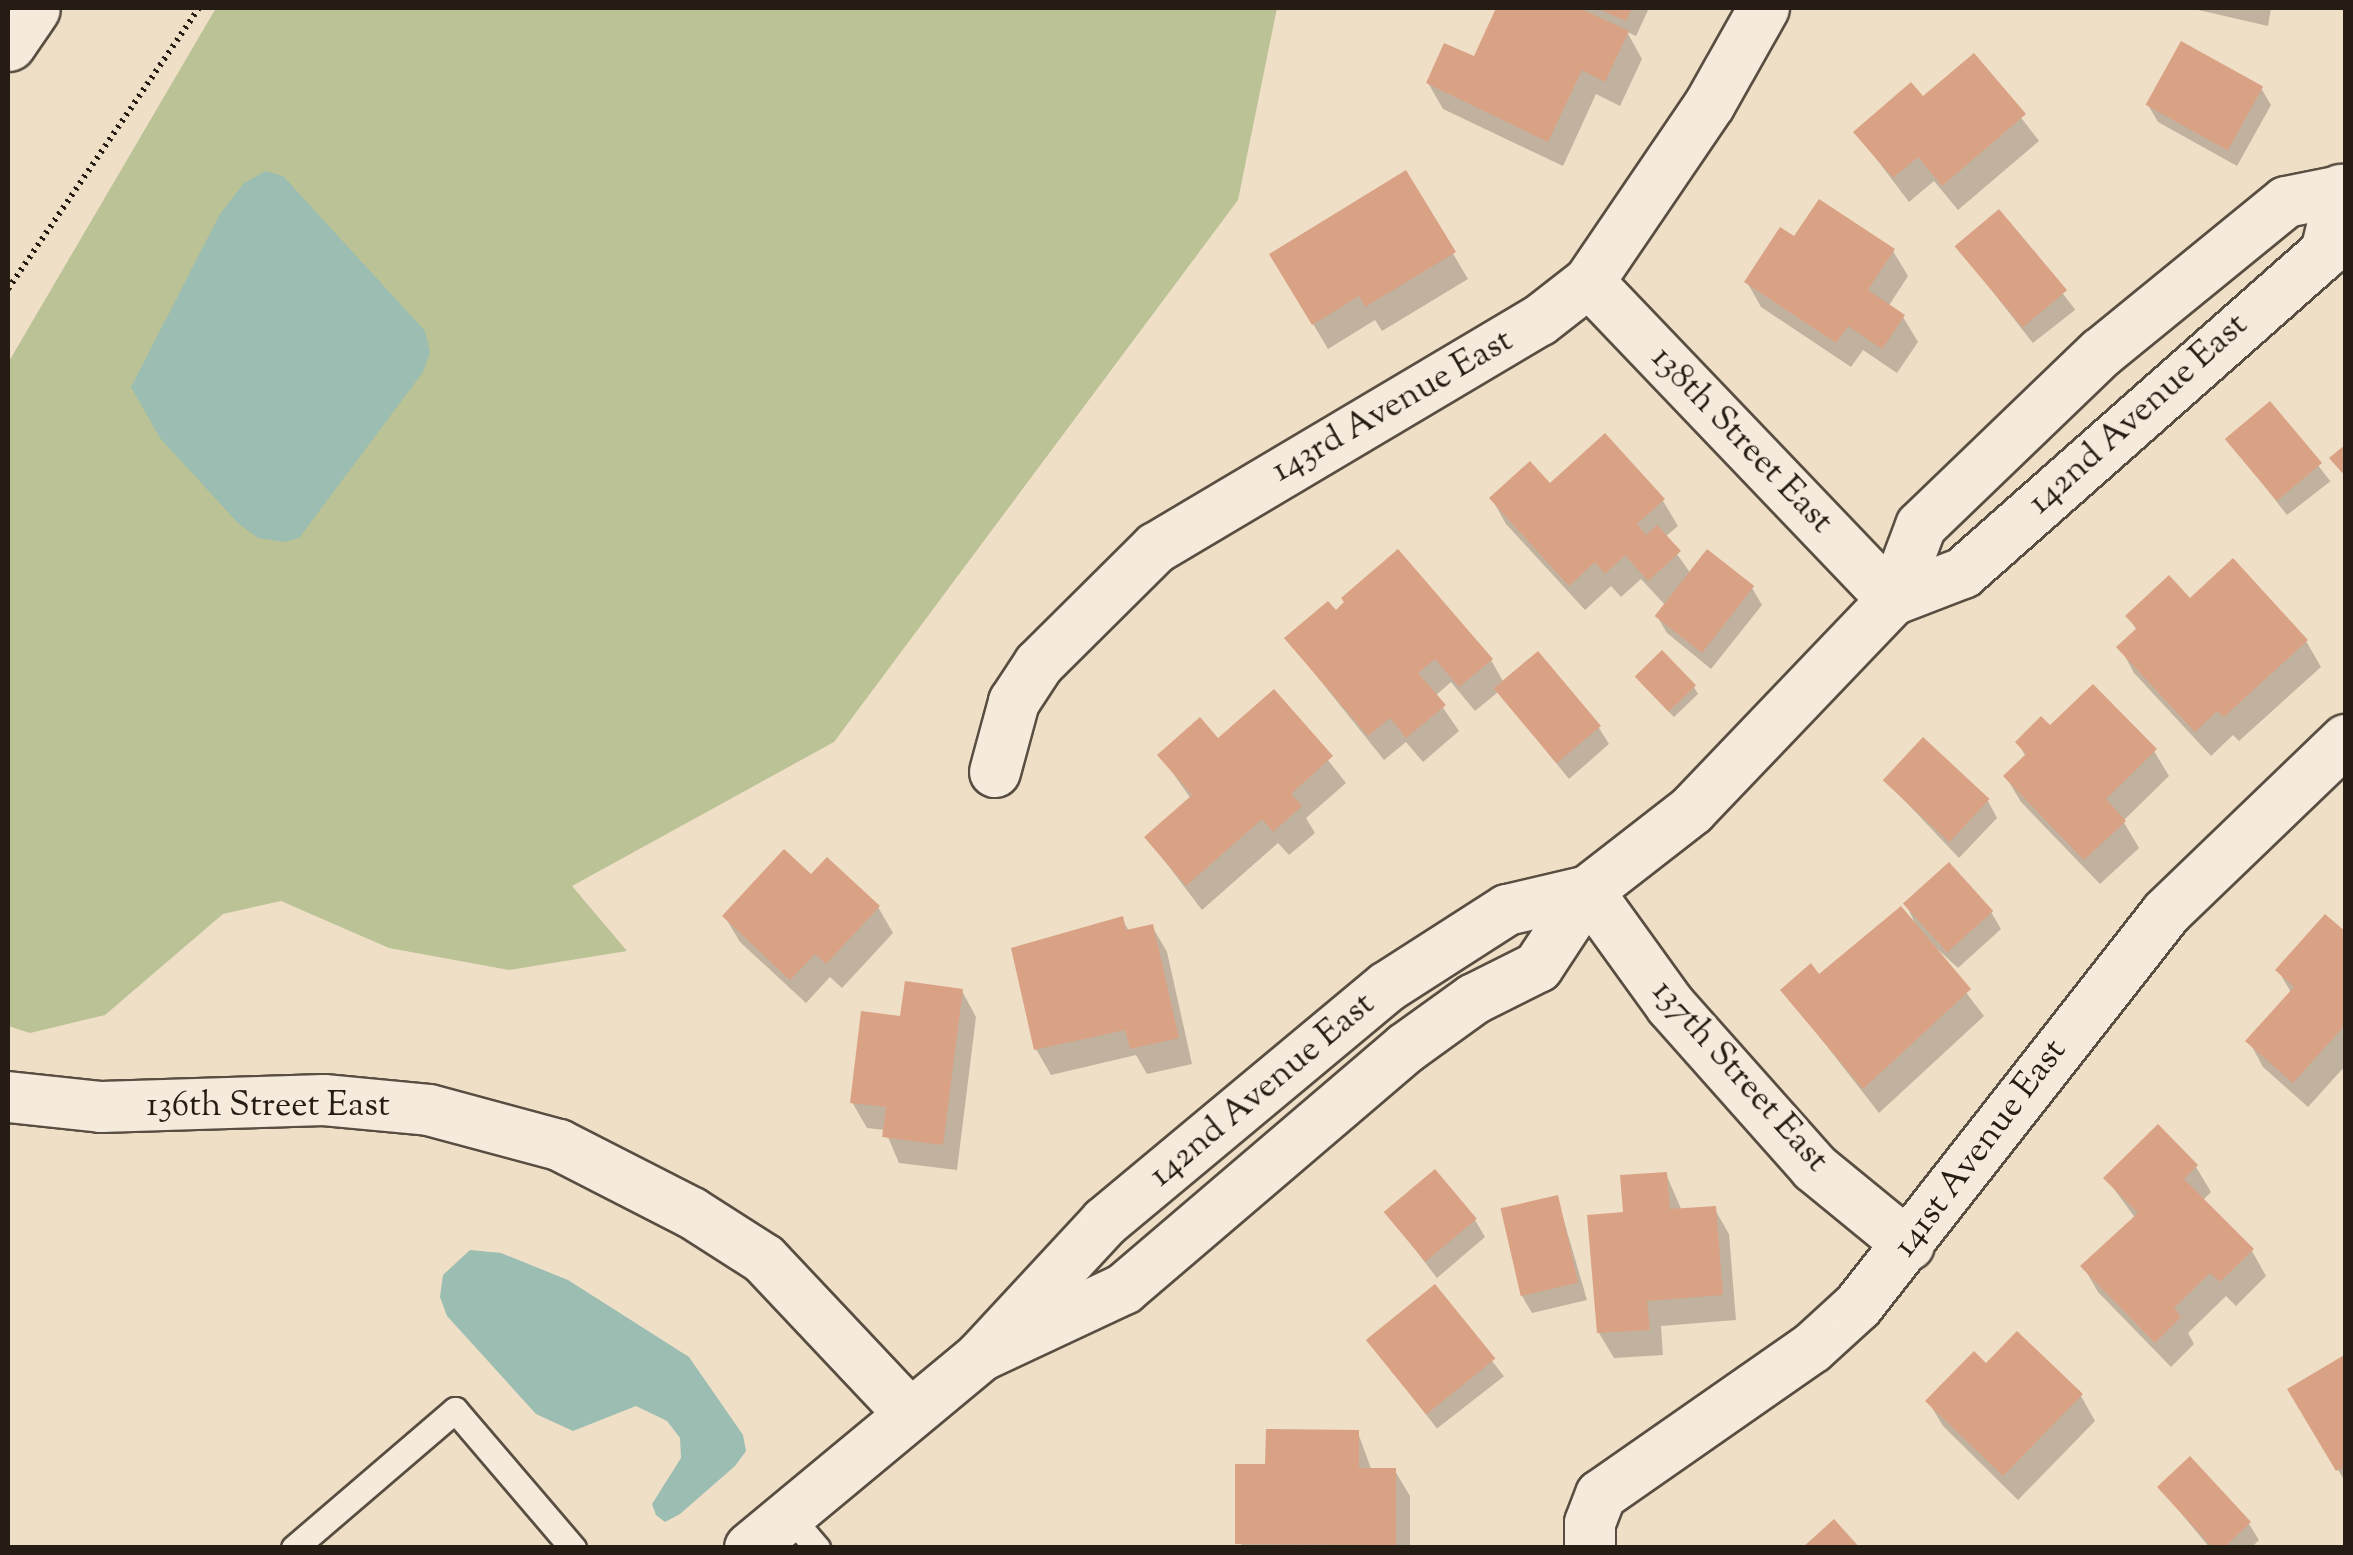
<!DOCTYPE html>
<style>
body{margin:0}
#map{position:relative;width:2353px;height:1555px;overflow:hidden;background:#f0dfc7;font-family:"Sorts Mill Goudy",serif}
div>[style]{position:absolute}
[style*='--x']{left:calc(var(--x)*1px);top:calc(var(--y)*1px);width:calc(var(--w)*1px);rotate:calc(var(--a)*1deg)}
.green>*{inset:0;background:#bac296}
.water>*{inset:0;background:#9bbdb2}
.shadow>*{inset:0;background:#0003;transform-origin:0 0}
.building>*{inset:0;background:#daa285;transform-origin:0 0}
.path>*{height:6px;margin-top:-3px;transform-origin:0;background:repeating-linear-gradient(90deg,#251d14 0 2.5px,transparent 0 7.5px)}
.roads{filter:drop-shadow(2px 0 #584e41) drop-shadow(-2px 0 #584e41) drop-shadow(0 2px #584e41) drop-shadow(0 -2px #584e41)}
.service>*{height:25px;margin:-12.5px;padding:0 12.5px;transform-origin:12.5px;border-radius:12.5px;background:#f5eadb}
.minor>*{height:50px;margin:-25px;padding:0 25px;transform-origin:25px;border-radius:25px;background:#f5eadb}
.secondary>*{height:55px;margin:-27.5px;padding:0 27.5px;transform-origin:27.5px;border-radius:27.5px;background:#f5eadb}
span{translate:-50% -50%;white-space:nowrap;text-align:center;line-height:1.15;-webkit-text-stroke:8px #f5eadb;paint-order:stroke}
.street-label{font-size:35px;color:#251d14}
.frame{position:absolute;inset:0;border:10px solid #251d14;pointer-events:none}
</style>
<div id="map">
<div class="green">
<div style="clip-path:polygon(216px 8px,1277px 8px,1238px 200px,834px 742px,572px 886px,627px 951px,509px 970px,389px 948px,281px 901px,223px 914px,105px 1015px,30px 1033px,8px 1026px,8px 363px)"></div>
</div>
<div class="water">
<div style="clip-path:polygon(266px 171px,283px 176px,425px 331px,430px 352px,423px 372px,299px 538px,285px 542px,258px 538px,238px 523px,160px 438px,131px 387px,220px 214px,244px 183px)"></div>
<div style="clip-path:polygon(470px 1250px,501px 1253px,568px 1280px,689px 1357px,743px 1435px,746px 1451px,735px 1466px,680px 1514px,665px 1522px,656px 1515px,652px 1504px,681px 1458px,680px 1438px,667px 1421px,636px 1406px,573px 1431px,536px 1414px,447px 1316px,440px 1297px,443px 1275px)"></div>
</div>
<div class="shadow">
<div style="clip-path:polygon(1499px 8px,1649px 8px,1636px 36px,1627px 32px,1642px 59px,1620px 106px,1596px 94px,1563px 166px,1443px 109px,1428px 83px,1475px 59px)"></div>
<div style="clip-path:polygon(2190px 8px,2271px 8px,2268px 26px)"></div>
<div style="clip-path:polygon(1974px 56px,2039px 141px,1958px 210px,1934px 181px,1909px 202px,1856px 132px,1923px 100px)"></div>
<div style="clip-path:polygon(2261px 88px,2271px 105px,2237px 166px,2158px 122px,2148px 105px)"></div>
<div style="clip-path:polygon(1406px 174px,1468px 279px,1382px 331px,1375px 320px,1328px 349px,1272px 255px)"></div>
<div style="left:1999px;top:212px;width:124px;height:54px;rotate:52deg"></div>
<div style="clip-path:polygon(1795px 240px,1893px 251px,1908px 276px,1888px 307px,1903px 317px,1918px 342px,1897px 373px,1863px 350px,1851px 367px,1761px 307px,1747px 282px)"></div>
<div style="left:2270px;top:404px;width:98px;height:55px;rotate:52deg"></div>
<div style="clip-path:polygon(1550px 487px,1663px 501px,1678px 526px,1665px 537px,1691px 574px,1752px 588px,1762px 605px,1711px 669px,1667px 633px,1657px 616px,1666px 606px,1641px 579px,1621px 597px,1611px 586px,1585px 610px,1506px 524px,1492px 499px)"></div>
<div style="clip-path:polygon(2190px 602px,2306px 641px,2321px 667px,2239px 741px,2233px 735px,2211px 756px,2134px 673px,2120px 647px,2137px 631px,2128px 616px)"></div>
<div style="clip-path:polygon(1335px 614px,1491px 660px,1504px 683px,1599px 728px,1609px 744px,1569px 779px,1498px 692px,1475px 711px,1451px 682px,1435px 696px,1459px 731px,1423px 762px,1406px 742px,1384px 760px,1287px 639px)"></div>
<div style="clip-path:polygon(1642px 684px,1694px 687px,1698px 694px,1674px 717px)"></div>
<div style="clip-path:polygon(1274px 692px,1346px 783px,1306px 818px,1315px 833px,1289px 855px,1278px 843px,1202px 910px,1147px 838px,1191px 799px,1161px 756px,1218px 742px)"></div>
<div style="clip-path:polygon(2050px 728px,2154px 751px,2169px 776px,2123px 821px,2139px 848px,2100px 884px,2021px 802px,2006px 777px,2026px 757px,2018px 743px)"></div>
<div style="clip-path:polygon(1886px 781px,1988px 801px,1997px 818px,1959px 858px)"></div>
<div style="clip-path:polygon(811px 878px,878px 907px,893px 933px,842px 988px,830px 977px,806px 1003px,740px 942px,725px 917px)"></div>
<div style="clip-path:polygon(1906px 904px,1991px 912px,2001px 929px,1958px 968px,1922px 935px,1984px 1016px,1879px 1113px,1783px 990px,1918px 930px)"></div>
<div style="clip-path:polygon(1122px 919px,1129px 931px,1152px 926px,1167px 952px,1192px 1064px,1147px 1074px,1136px 1055px,1051px 1075px,1036px 1049px)"></div>
<div style="clip-path:polygon(2346px 935px,2346px 1065px,2308px 1107px,2263px 1067px,2249px 1041px,2292px 994px,2278px 970px)"></div>
<div style="clip-path:polygon(962px 991px,976px 1017px,957px 1170px,899px 1163px,885px 1130px,867px 1128px,852px 1102px,902px 1019px)"></div>
<div style="clip-path:polygon(2196px 1167px,2211px 1192px,2202px 1201px,2252px 1251px,2266px 1276px,2236px 1306px,2226px 1296px,2188px 1333px,2194px 1344px,2171px 1367px,2098px 1292px,2083px 1266px,2136px 1219px,2106px 1178px)"></div>
<div style="clip-path:polygon(1666px 1174px,1682px 1211px,1714px 1208px,1729px 1234px,1736px 1320px,1661px 1326px,1663px 1355px,1614px 1358px,1599px 1333px)"></div>
<div style="clip-path:polygon(1557px 1197px,1587px 1300px,1532px 1313px,1522px 1296px)"></div>
<div style="clip-path:polygon(1387px 1213px,1475px 1220px,1485px 1237px,1437px 1278px)"></div>
<div style="left:1435px;top:1288px;width:112px;height:85px;rotate:52deg"></div>
<div style="clip-path:polygon(2346px 1357px,2346px 1483px,2305px 1415px)"></div>
<div style="clip-path:polygon(1986px 1367px,2081px 1396px,2095px 1421px,2018px 1500px,1943px 1426px,1928px 1401px)"></div>
<div style="clip-path:polygon(1358px 1433px,1372px 1471px,1395px 1471px,1410px 1496px,1410px 1548px,1240px 1548px,1268px 1466px)"></div>
<div style="clip-path:polygon(2160px 1488px,2249px 1524px,2259px 1540px,2251px 1548px,2210px 1548px)"></div>
</div>
<div class="building">
<div style="clip-path:polygon(1496px 8px,1579px 8px,1629px 31px,1605px 82px,1582px 70px,1548px 142px,1426px 83px,1444px 43px,1474px 56px)"></div>
<div style="clip-path:polygon(1597px 8px,1632px 8px,1626px 21px)"></div>
<div style="left:2181px;top:41px;width:94px;height:73px;rotate:29deg"></div>
<div style="clip-path:polygon(1974px 53px,2026px 114px,1942px 186px,1918px 157px,1893px 178px,1853px 132px,1911px 82px,1923px 96px)"></div>
<div style="clip-path:polygon(1406px 170px,1456px 252px,1365px 307px,1359px 296px,1312px 325px,1269px 254px)"></div>
<div style="clip-path:polygon(1819px 199px,1895px 249px,1868px 290px,1905px 315px,1882px 349px,1848px 326px,1836px 343px,1744px 282px,1780px 227px,1794px 236px)"></div>
<div style="left:1999px;top:209px;width:106px;height:58px;rotate:50deg"></div>
<div style="left:2270px;top:401px;width:81px;height:59px;rotate:50deg"></div>
<div style="clip-path:polygon(1605px 433px,1665px 499px,1637px 524px,1646px 535px,1657px 525px,1681px 551px,1648px 581px,1625px 555px,1605px 574px,1595px 562px,1569px 586px,1489px 498px,1530px 461px,1550px 483px)"></div>
<div style="clip-path:polygon(2346px 444px,2346px 477px,2329px 458px)"></div>
<div style="clip-path:polygon(1398px 549px,1493px 659px,1459px 687px,1435px 659px,1418px 673px,1446px 705px,1406px 738px,1390px 718px,1368px 736px,1284px 638px,1328px 601px,1336px 610px,1344px 602px,1341px 598px)"></div>
<div style="left:1707px;top:549px;width:60px;height:85px;rotate:38deg"></div>
<div style="clip-path:polygon(2233px 558px,2308px 640px,2224px 717px,2217px 711px,2195px 732px,2116px 647px,2137px 628px,2125px 616px,2169px 575px,2190px 598px)"></div>
<div style="left:1662px;top:650px;width:49px;height:38px;rotate:46deg"></div>
<div style="left:1538px;top:651px;width:98px;height:58px;rotate:50deg"></div>
<div style="clip-path:polygon(2093px 684px,2157px 749px,2106px 799px,2126px 821px,2084px 860px,2003px 776px,2026px 754px,2015px 742px,2041px 716px,2050px 725px)"></div>
<div style="clip-path:polygon(1274px 689px,1333px 756px,1291px 794px,1302px 806px,1273px 832px,1262px 819px,1186px 886px,1144px 837px,1192px 795px,1157px 755px,1200px 717px,1218px 738px)"></div>
<div style="left:1923px;top:737px;width:91px;height:59px;rotate:43deg"></div>
<div style="clip-path:polygon(784px 849px,811px 874px,827px 857px,880px 906px,826px 964px,815px 954px,790px 980px,722px 916px)"></div>
<div style="left:1949px;top:862px;width:66px;height:62px;rotate:48deg"></div>
<div style="clip-path:polygon(1901px 906px,1971px 989px,1863px 1089px,1780px 990px,1811px 963px,1819px 974px)"></div>
<div style="clip-path:polygon(2325px 914px,2346px 932px,2346px 1024px,2293px 1083px,2245px 1041px,2294px 987px,2275px 970px)"></div>
<div style="clip-path:polygon(1123px 916px,1126px 930px,1153px 924px,1179px 1038px,1130px 1049px,1125px 1030px,1034px 1050px,1011px 948px)"></div>
<div style="clip-path:polygon(905px 981px,963px 989px,943px 1145px,882px 1137px,886px 1107px,850px 1103px,861px 1011px,900px 1016px)"></div>
<div style="clip-path:polygon(2158px 1124px,2198px 1165px,2184px 1179px,2254px 1249px,2220px 1282px,2210px 1273px,2174px 1308px,2181px 1317px,2155px 1343px,2080px 1266px,2138px 1213px,2103px 1178px)"></div>
<div style="left:1435px;top:1169px;width:65px;height:67px;rotate:50deg"></div>
<div style="clip-path:polygon(1667px 1172px,1670px 1209px,1716px 1206px,1723px 1295px,1647px 1301px,1650px 1330px,1597px 1333px,1587px 1215px,1623px 1212px,1620px 1175px)"></div>
<div style="left:1558px;top:1195px;width:90px;height:59px;rotate:77deg"></div>
<div style="left:1435px;top:1284px;width:96px;height:89px;rotate:51deg"></div>
<div style="clip-path:polygon(2017px 1331px,2083px 1394px,2003px 1476px,1925px 1401px,1974px 1351px,1986px 1363px)"></div>
<div style="clip-path:polygon(2346px 1354px,2346px 1466px,2336px 1471px,2287px 1389px)"></div>
<div style="clip-path:polygon(1266px 1429px,1359px 1430px,1359px 1468px,1396px 1468px,1396px 1545px,1235px 1544px,1235px 1464px,1265px 1464px)"></div>
<div style="clip-path:polygon(2190px 1456px,2251px 1522px,2224px 1548px,2213px 1548px,2157px 1487px)"></div>
<div style="clip-path:polygon(1834px 1519px,1860px 1548px,1802px 1548px)"></div>
</div>
<div class="path">
<div style="--x:8;--y:289;--w:340;--a:-55.8"></div>
</div>
<div class="roads">
<div class="service">
<div style="--x:788;--y:1514;--w:45;--a:49.5"></div>
<div style="--x:294;--y:1548;--w:212;--a:-40.6"></div>
<div style="--x:455;--y:1410;--w:182;--a:49.5"></div>
</div>
<div class="minor">
<div style="--x:1589;--y:282;--w:440;--a:46.3"></div>
<div style="--x:1893;--y:600;--w:75;--a:-21.1"></div>
<div style="--x:1963;--y:573;--w:485;--a:-41.5"></div>
<div style="--x:2326;--y:252;--w:64;--a:-76.4"></div>
<div style="--x:995;--y:772;--w:73;--a:-74.8"></div>
<div style="--x:1014;--y:702;--w:45;--a:-56.7"></div>
<div style="--x:1039;--y:664;--w:165;--a:-44.8"></div>
<div style="--x:1156;--y:548;--w:445;--a:-30.7"></div>
<div style="--x:1539;--y:321;--w:63;--a:-38"></div>
<div style="--x:1589;--y:282;--w:215;--a:-55.8"></div>
<div style="--x:1710;--y:104;--w:110;--a:-60.6"></div>
<div style="--x:8;--y:1097;--w:94;--a:6.1"></div>
<div style="--x:101;--y:1107;--w:223;--a:-1.8"></div>
<div style="--x:324;--y:1100;--w:105;--a:5.4"></div>
<div style="--x:429;--y:1110;--w:135;--a:15.1"></div>
<div style="--x:559;--y:1145;--w:149;--a:27.1"></div>
<div style="--x:692;--y:1213;--w:85;--a:32.6"></div>
<div style="--x:764;--y:1259;--w:210;--a:46.7"></div>
<div style="--x:1909;--y:1245;--w:122;--a:-140.7"></div>
<div style="--x:1815;--y:1168;--w:217;--a:-131.6"></div>
<div style="--x:1671;--y:1006;--w:142;--a:-125.8"></div>
<div style="--x:1588;--y:891;--w:132;--a:-37.9"></div>
<div style="--x:1692;--y:810;--w:291;--a:-46.3"></div>
<div style="--x:1893;--y:600;--w:79;--a:-69.3"></div>
<div style="--x:1921;--y:526;--w:250;--a:-43.9"></div>
<div style="--x:2101;--y:353;--w:239;--a:-39.2"></div>
<div style="--x:2286;--y:202;--w:61;--a:-11.3"></div>
<div style="--x:750;--y:1548;--w:300;--a:-39.7"></div>
<div style="--x:981;--y:1356;--w:183;--a:-47.2"></div>
<div style="--x:1105;--y:1222;--w:367;--a:-39.8"></div>
<div style="--x:1387;--y:987;--w:143;--a:-32.7"></div>
<div style="--x:1507;--y:910;--w:83;--a:-13.2"></div>
<div style="--x:1588;--y:891;--w:91;--a:123.3"></div>
<div style="--x:1538;--y:967;--w:72;--a:153.4"></div>
<div style="--x:1474;--y:999;--w:84;--a:144.2"></div>
<div style="--x:1406;--y:1048;--w:371;--a:139.5"></div>
<div style="--x:1124;--y:1289;--w:158;--a:154.9"></div>
<div style="--x:1590;--y:1548;--w:25;--a:-90"></div>
<div style="--x:1590;--y:1523;--w:30;--a:-69"></div>
<div style="--x:1601;--y:1495;--w:257;--a:-34.9"></div>
<div style="--x:1812;--y:1348;--w:62;--a:-42.4"></div>
<div style="--x:1858;--y:1306;--w:499;--a:-51.9"></div>
<div style="--x:2166;--y:913;--w:250;--a:-43.9"></div>
</div>
<div class="secondary">
<div style="--x:8;--y:43;--w:42;--a:-55.6"></div>
</div>
</div>
<div class="street-label">
<span style="left:1393px;top:407px;rotate:-30deg">143rd Avenue East</span>
<span style="left:2139px;top:415px;rotate:-42deg">142nd Avenue East</span>
<span style="left:1741px;top:441px;rotate:46deg">138th Street East</span>
<span style="left:1739px;top:1077px;rotate:48deg">137th Street East</span>
<span style="left:1263px;top:1091px;rotate:-40deg">142nd Avenue East</span>
<span style="left:268px;top:1107px">136th Street East</span>
<span style="left:1981px;top:1149px;rotate:-53deg">141st Avenue East</span>
</div>
<div class="frame"></div>
</div>
